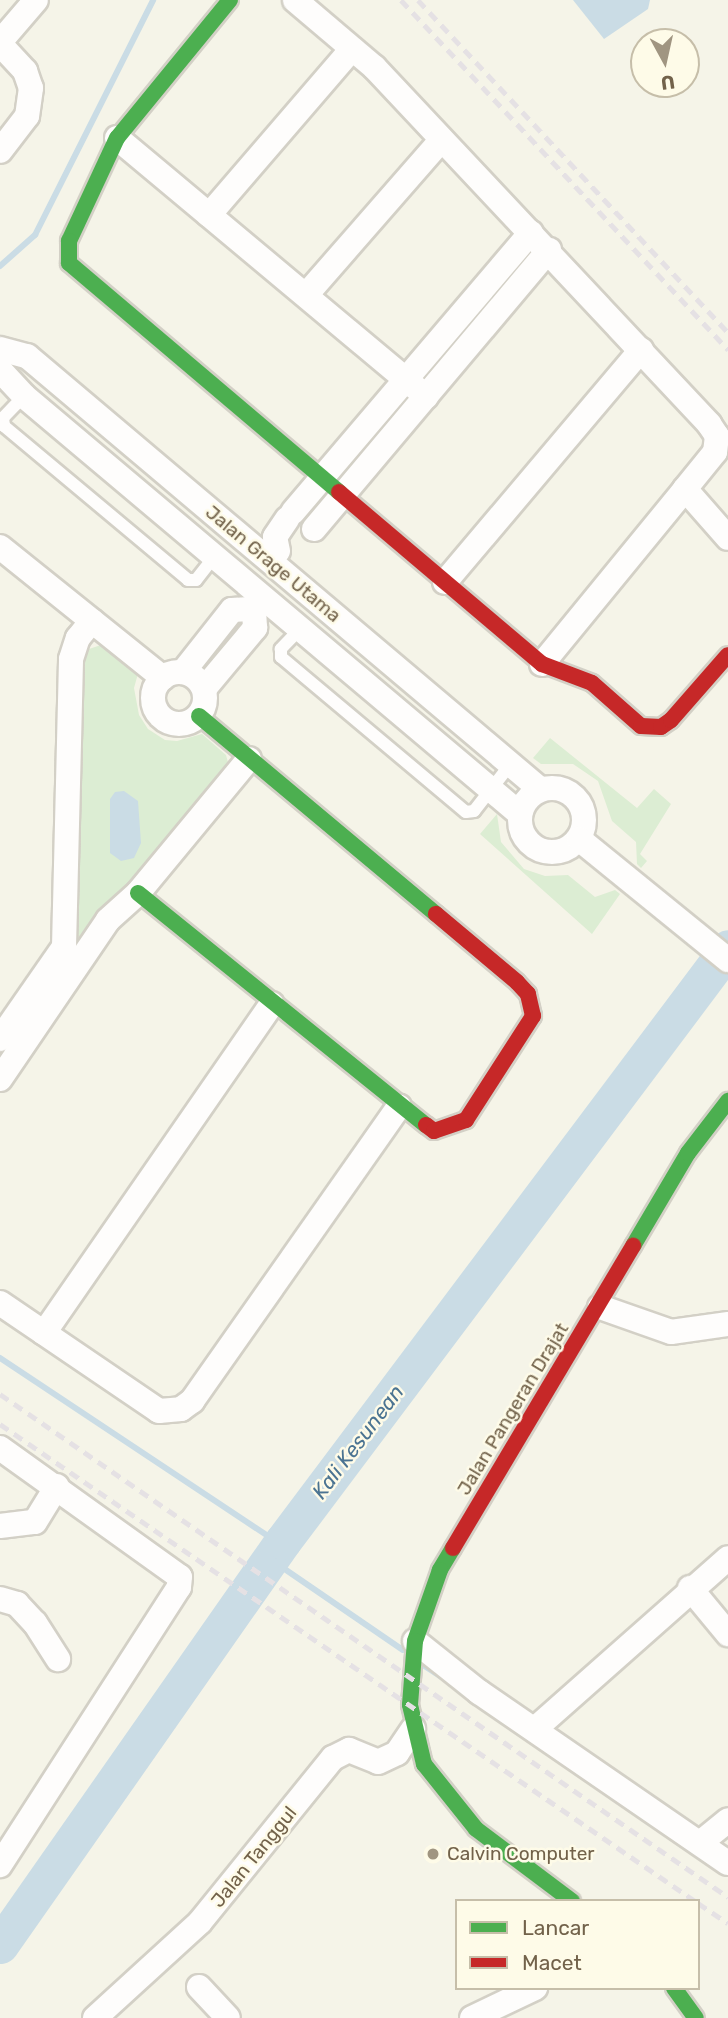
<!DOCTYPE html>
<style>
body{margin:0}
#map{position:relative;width:728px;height:2018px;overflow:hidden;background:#f5f4e8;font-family:Rubik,sans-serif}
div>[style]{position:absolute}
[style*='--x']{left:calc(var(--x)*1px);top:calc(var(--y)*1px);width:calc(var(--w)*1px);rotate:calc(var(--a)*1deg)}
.green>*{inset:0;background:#dcedd3}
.water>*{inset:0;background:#cadce5}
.stream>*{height:6px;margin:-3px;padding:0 3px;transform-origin:3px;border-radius:3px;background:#cadce5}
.river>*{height:37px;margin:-18.5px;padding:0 18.5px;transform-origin:18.5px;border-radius:18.5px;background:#cadce5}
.roads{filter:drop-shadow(2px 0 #d3d0c6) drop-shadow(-2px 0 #d3d0c6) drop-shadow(0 2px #d3d0c6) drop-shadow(0 -2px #d3d0c6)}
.lane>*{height:12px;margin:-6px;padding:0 6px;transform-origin:6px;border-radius:6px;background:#fefdfc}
.street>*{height:24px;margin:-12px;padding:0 12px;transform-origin:12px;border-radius:12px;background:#fefdfc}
.street>.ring{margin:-12px;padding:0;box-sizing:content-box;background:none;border:24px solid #fefdfc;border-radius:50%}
.fast>*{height:16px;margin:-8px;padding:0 8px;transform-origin:8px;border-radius:8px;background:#4caf50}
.jam>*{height:16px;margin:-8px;padding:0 8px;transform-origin:8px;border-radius:8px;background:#c62828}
.rail>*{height:5px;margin-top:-2.5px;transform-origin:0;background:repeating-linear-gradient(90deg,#e5e1e4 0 10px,transparent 0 17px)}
.dots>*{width:19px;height:19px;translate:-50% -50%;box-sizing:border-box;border:4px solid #fefbe8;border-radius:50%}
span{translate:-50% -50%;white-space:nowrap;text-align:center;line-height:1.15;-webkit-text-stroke:5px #fefbe8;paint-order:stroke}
.street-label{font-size:19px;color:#72624a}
.poi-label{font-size:19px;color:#72624a}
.left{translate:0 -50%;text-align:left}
.water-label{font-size:21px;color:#4b7492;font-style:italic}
.legend{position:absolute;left:455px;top:1899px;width:245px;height:91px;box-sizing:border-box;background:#fefbe8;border:2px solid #c6bea9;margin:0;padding:9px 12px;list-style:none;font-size:21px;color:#72624a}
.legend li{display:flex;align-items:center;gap:14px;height:35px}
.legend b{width:35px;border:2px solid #c6bea9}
.north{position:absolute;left:630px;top:28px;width:70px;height:70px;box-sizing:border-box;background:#fefbe8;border:2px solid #c6bea9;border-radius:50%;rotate:172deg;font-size:19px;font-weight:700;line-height:28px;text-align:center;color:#72624a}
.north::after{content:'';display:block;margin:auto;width:24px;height:32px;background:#a09581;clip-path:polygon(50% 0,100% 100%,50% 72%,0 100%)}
</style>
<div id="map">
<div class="green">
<div style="clip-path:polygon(104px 644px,139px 670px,134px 688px,139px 715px,148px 729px,165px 740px,177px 741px,202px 734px,226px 755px,229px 766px,132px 884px,99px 910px,77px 940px,81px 668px,89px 649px)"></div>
<div style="clip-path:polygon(550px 738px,637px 808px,654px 789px,671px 804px,640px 854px,647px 861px,641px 868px,637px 864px,636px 842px,612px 821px,598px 781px,573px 764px,541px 764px,533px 758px)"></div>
<div style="clip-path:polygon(497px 814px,501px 842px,524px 869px,545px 876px,568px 875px,595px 897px,615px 890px,620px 894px,592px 934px,480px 834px)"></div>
</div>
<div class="water">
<div style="clip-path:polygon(573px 0,650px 0,648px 9px,604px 39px)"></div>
<div style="clip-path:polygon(124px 791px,138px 801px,141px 843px,134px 858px,121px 861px,110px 853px,110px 799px,115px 792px)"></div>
</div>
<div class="stream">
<div style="--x:0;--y:266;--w:47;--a:-41.5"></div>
<div style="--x:35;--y:235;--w:263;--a:-63.3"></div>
<div style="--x:0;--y:1358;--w:338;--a:33.6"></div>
<div style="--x:270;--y:1559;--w:161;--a:34.4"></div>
<div style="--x:423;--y:1665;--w:24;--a:33"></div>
</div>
<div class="river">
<div style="--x:0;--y:1945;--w:493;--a:-55"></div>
<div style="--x:283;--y:1541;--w:741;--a:-53.11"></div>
</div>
<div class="roads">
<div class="lane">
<div style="--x:24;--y:396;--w:30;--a:134"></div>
<div style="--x:3;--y:418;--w:8;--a:83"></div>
<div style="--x:4;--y:426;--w:240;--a:39.9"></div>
<div style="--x:188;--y:580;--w:8;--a:0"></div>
<div style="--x:196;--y:580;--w:31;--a:-52"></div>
<div style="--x:300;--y:629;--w:28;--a:134"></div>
<div style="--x:281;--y:649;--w:8;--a:90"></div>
<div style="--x:281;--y:657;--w:241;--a:40"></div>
<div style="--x:466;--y:812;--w:8;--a:-7"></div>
<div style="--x:474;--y:811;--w:58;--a:-52"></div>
</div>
<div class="street">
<div style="--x:295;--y:0;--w:104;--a:40.3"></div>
<div style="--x:374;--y:67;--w:490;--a:46.8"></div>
<div style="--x:709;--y:424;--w:14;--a:56"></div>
<div style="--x:717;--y:436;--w:16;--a:97"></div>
<div style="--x:715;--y:452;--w:48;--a:129"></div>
<div style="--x:685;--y:489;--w:65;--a:48.7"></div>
<div style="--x:0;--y:42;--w:55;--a:-49.4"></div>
<div style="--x:0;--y:44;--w:37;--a:47"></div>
<div style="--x:25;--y:71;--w:18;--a:71"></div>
<div style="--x:31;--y:88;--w:28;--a:98"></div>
<div style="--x:27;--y:116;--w:44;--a:127.6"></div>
<div style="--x:117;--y:138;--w:403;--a:39.9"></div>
<div style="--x:209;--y:215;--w:219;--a:-49.3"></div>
<div style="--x:306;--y:295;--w:206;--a:-48.9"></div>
<div style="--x:0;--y:349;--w:28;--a:15"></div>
<div style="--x:27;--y:356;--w:671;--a:40.17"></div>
<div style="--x:0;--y:370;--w:35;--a:47"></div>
<div style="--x:24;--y:396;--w:649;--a:40.12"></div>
<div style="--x:293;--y:512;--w:367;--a:-49.6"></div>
<div style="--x:314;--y:529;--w:365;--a:-49.9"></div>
<div style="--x:0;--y:547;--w:209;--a:38.8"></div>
<div style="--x:278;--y:551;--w:14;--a:-102"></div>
<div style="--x:275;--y:537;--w:22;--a:-56"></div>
<div style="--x:445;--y:582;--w:304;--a:-49.8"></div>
<div style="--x:542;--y:664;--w:226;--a:-50.7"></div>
<div class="ring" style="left:153px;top:672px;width:28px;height:28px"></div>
<div style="--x:183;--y:672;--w:79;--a:-51.7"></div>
<div style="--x:232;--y:610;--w:22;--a:-3"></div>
<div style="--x:204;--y:689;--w:80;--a:-50.1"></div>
<div style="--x:255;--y:628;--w:19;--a:-93"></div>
<div class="ring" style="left:520px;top:788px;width:40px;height:40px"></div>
<div style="--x:579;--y:839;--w:192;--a:39.1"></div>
<div style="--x:0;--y:1039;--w:112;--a:-55.2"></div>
<div style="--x:64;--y:947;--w:288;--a:-88.6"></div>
<div style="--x:71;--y:659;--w:22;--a:-72"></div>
<div style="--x:78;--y:638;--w:22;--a:-51"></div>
<div style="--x:0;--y:1079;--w:192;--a:-55.8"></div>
<div style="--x:108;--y:920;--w:40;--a:-42"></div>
<div style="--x:138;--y:893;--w:174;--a:-50.4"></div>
<div style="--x:0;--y:1303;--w:192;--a:34.2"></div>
<div style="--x:159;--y:1411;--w:22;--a:-5"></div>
<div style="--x:181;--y:1409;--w:14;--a:-36"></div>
<div style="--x:192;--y:1401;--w:360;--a:-54.9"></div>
<div style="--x:600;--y:1307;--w:75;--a:19.4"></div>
<div style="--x:671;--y:1332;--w:58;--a:-8"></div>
<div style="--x:44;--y:1333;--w:400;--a:-55.3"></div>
<div style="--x:0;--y:1448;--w:221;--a:35.6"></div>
<div style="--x:180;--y:1577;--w:10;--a:96"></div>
<div style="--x:179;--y:1587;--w:331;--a:122.8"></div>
<div style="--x:0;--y:1526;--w:35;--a:-7"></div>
<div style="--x:35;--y:1522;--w:42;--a:-58.6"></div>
<div style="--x:690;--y:1588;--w:60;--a:50.4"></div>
<div style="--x:0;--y:1599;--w:18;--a:16"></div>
<div style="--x:17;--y:1604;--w:26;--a:47"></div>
<div style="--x:35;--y:1623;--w:43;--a:57.4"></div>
<div style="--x:415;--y:1641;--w:82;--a:38.6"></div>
<div style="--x:479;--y:1692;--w:302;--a:34.5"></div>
<div style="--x:536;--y:1728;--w:256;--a:-41.5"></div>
<div style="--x:700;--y:1843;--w:36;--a:-39"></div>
<div style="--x:199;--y:1987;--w:42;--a:46.9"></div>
<div style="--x:95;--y:2018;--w:142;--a:-42.4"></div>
<div style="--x:200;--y:1922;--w:211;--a:-51"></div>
<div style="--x:333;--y:1758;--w:18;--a:-27"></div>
<div style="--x:349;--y:1750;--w:31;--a:22"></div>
<div style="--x:378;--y:1762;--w:21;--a:-25"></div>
<div style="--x:397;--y:1753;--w:29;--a:-56"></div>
<div style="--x:472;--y:2018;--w:70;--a:-25.5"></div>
</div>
<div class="fast">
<div style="--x:230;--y:0;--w:178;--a:129.3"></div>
<div style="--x:117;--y:138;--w:114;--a:115"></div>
<div style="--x:69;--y:241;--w:22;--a:90"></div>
<div style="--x:69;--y:263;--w:354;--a:40.3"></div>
<div style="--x:199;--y:716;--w:309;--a:39.9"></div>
<div style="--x:138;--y:893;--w:370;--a:38.9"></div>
<div style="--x:633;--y:1246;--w:108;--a:-59.4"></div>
<div style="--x:688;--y:1153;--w:66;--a:-52.4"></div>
<div style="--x:453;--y:1548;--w:26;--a:121"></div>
<div style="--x:440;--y:1570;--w:75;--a:109.4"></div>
<div style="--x:415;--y:1641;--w:64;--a:94.5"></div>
<div style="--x:410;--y:1705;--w:61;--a:76.7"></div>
<div style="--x:424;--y:1764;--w:83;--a:51.3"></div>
<div style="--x:476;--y:1829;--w:120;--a:36.9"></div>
<div style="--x:674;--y:1988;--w:37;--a:54"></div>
</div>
<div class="jam">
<div style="--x:339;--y:492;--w:266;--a:40.3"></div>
<div style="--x:542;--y:664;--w:53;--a:20.8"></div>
<div style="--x:592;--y:683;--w:65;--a:41.3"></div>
<div style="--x:641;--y:726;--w:20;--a:3"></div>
<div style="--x:661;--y:727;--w:12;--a:-35"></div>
<div style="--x:671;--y:720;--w:86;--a:-48.8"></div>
<div style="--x:426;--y:1125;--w:10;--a:37"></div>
<div style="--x:434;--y:1131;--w:34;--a:-19"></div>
<div style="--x:466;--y:1120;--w:124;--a:-57.2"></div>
<div style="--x:533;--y:1016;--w:23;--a:-103"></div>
<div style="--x:528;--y:994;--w:16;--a:-133"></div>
<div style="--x:517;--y:982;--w:106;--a:-140"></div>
<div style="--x:453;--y:1548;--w:352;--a:-59.2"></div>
</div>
</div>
<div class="rail">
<div style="--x:401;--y:0;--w:479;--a:46.9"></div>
<div style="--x:418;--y:0;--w:454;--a:47"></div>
<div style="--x:0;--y:1394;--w:885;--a:34.64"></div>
<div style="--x:0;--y:1424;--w:843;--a:34.46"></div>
<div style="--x:698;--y:1903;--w:36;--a:34"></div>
</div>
<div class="dots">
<div style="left:433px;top:1854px;background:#a09581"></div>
</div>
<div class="street-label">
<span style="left:273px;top:564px;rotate:40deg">Jalan Grage Utama</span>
<span style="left:513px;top:1409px;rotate:-59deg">Jalan Pangeran Drajat</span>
<span style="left:254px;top:1857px;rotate:-51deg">Jalan Tanggul</span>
</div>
<div class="poi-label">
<span class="left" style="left:447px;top:1854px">Calvin Computer</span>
</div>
<div class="water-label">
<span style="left:358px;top:1442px;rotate:-53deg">Kali Kesunean</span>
</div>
<ul class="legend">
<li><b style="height:9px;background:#4caf50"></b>Lancar</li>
<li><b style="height:9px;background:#c62828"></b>Macet</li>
</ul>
<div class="north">U</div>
</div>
